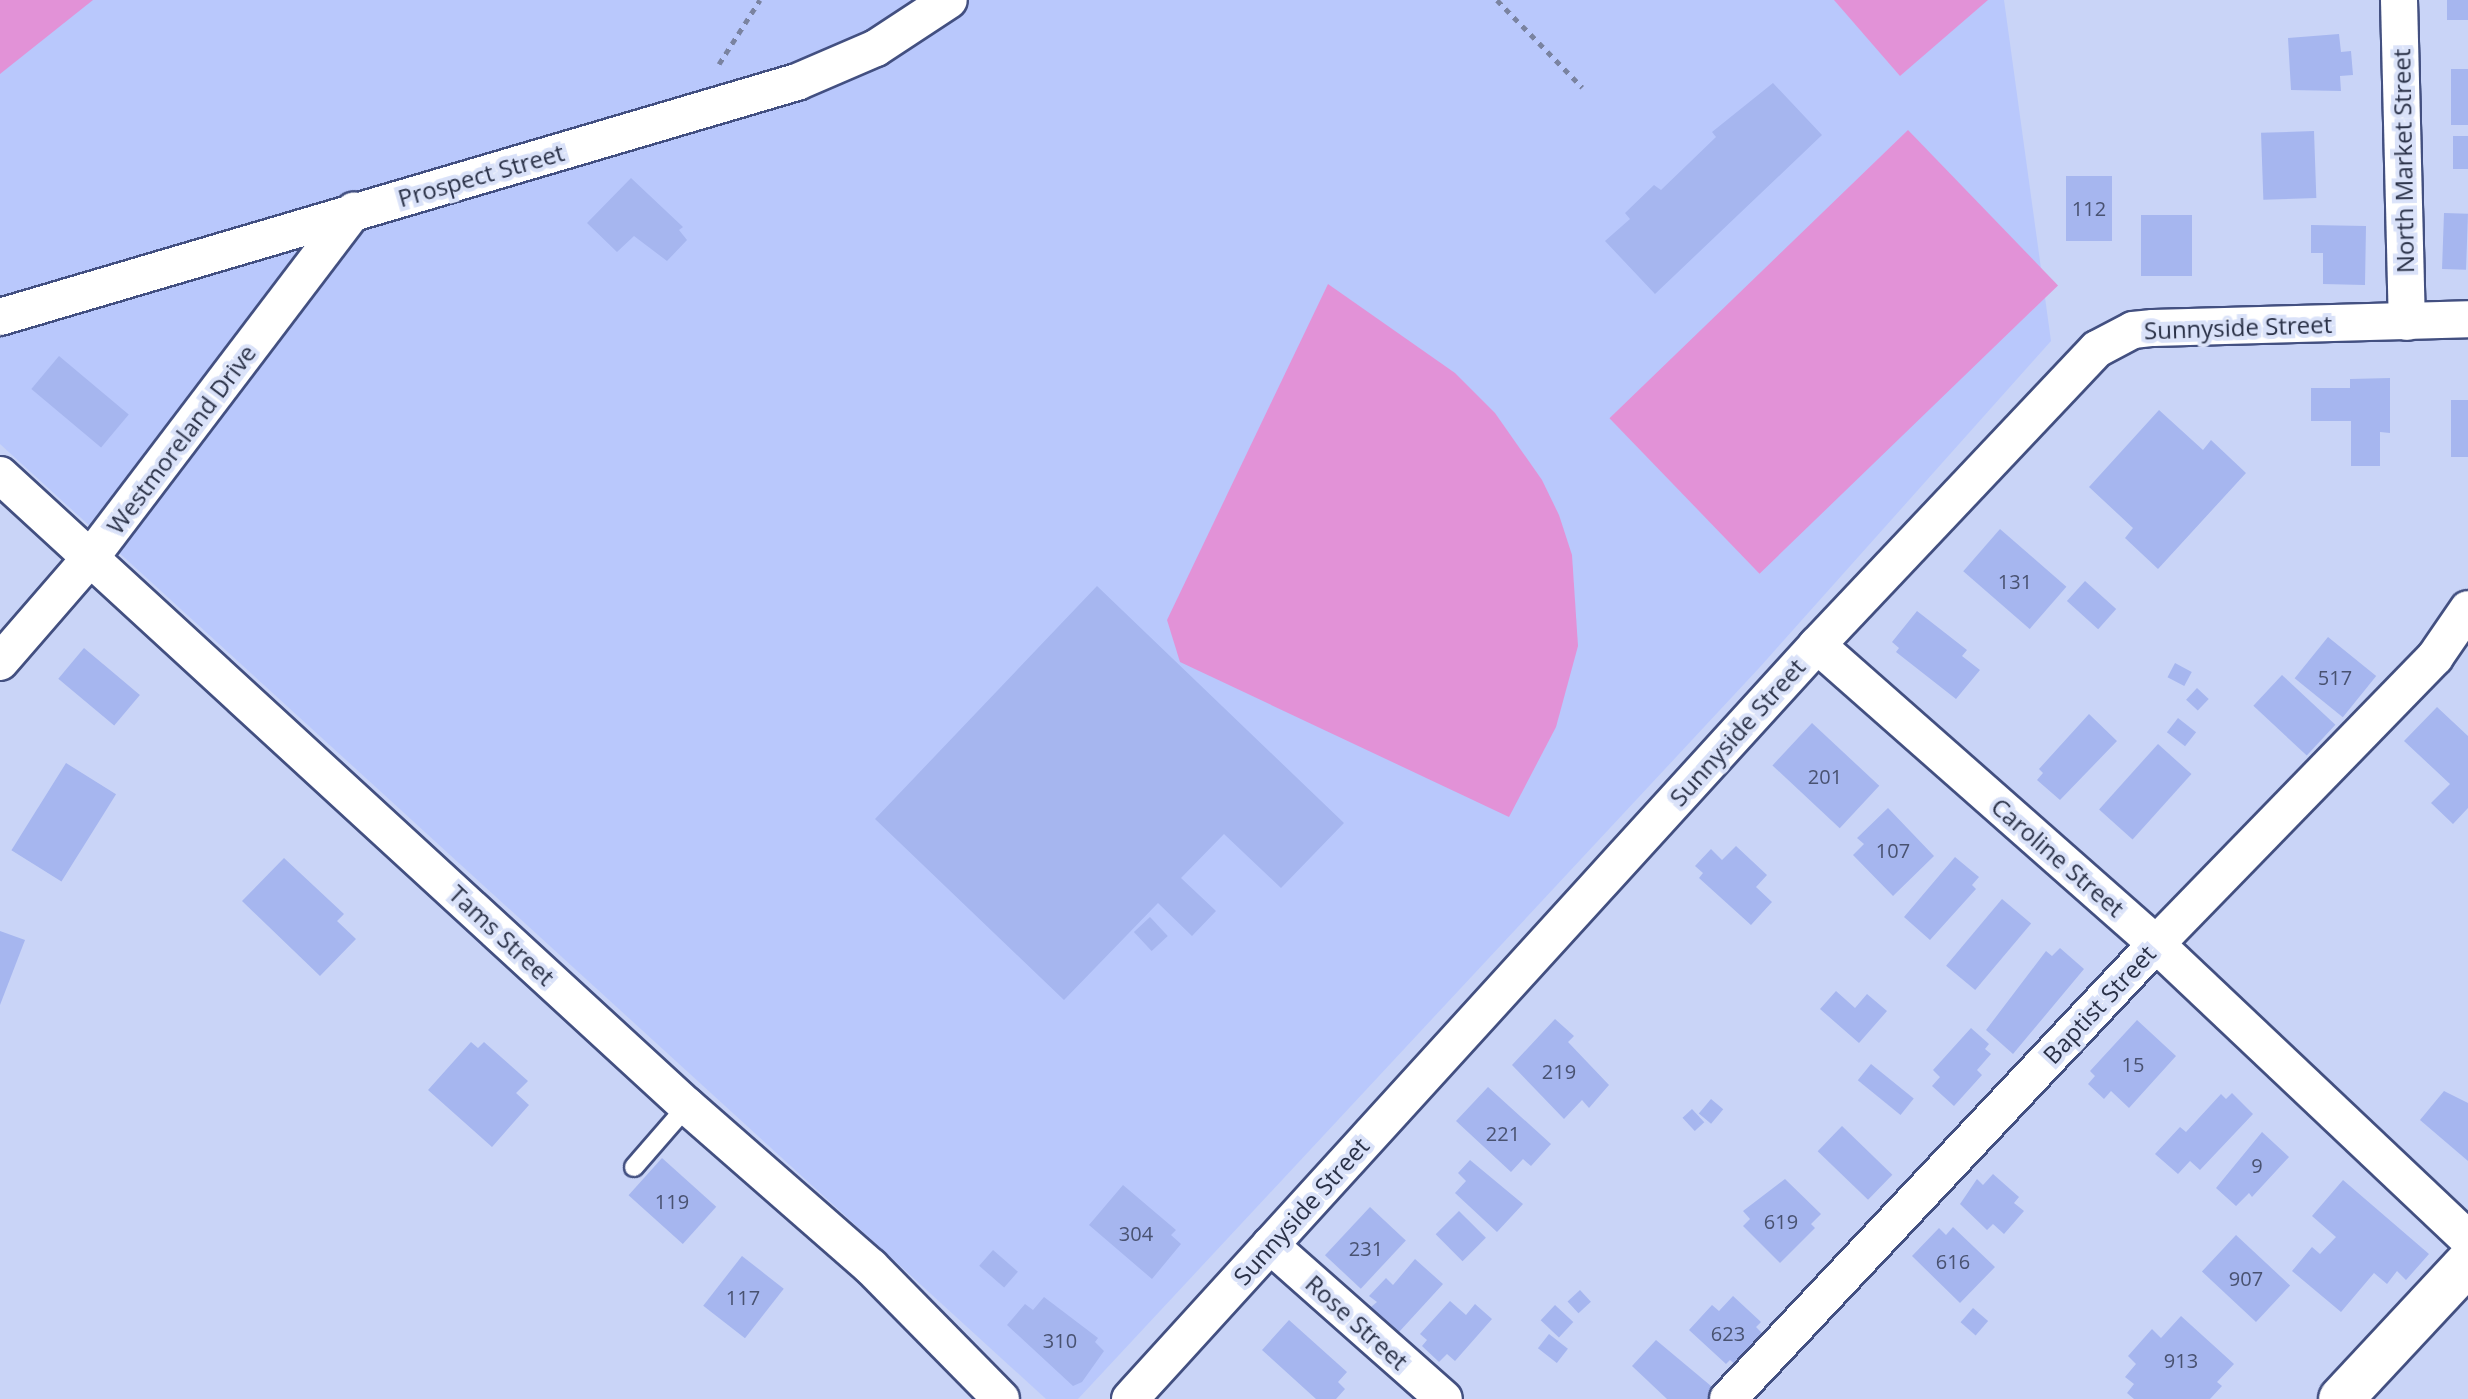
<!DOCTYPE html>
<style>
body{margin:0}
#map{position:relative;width:2468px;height:1399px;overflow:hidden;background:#c9d4f7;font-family:"Open Sans",sans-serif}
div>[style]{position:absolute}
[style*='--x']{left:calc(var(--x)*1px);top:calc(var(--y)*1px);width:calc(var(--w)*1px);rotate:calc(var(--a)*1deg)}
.built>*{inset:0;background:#b9c8fc}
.green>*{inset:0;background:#e292d7;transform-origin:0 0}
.building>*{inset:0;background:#a6b6ef;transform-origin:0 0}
.path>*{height:5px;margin-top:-2.5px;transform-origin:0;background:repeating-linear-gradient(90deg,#7a83a0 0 6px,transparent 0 12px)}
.roads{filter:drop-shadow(2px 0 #435081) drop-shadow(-2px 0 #435081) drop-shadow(0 2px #435081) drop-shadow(0 -2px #435081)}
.lane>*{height:18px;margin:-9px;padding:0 9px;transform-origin:9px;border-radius:9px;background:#fff}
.street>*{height:36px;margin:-18px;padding:0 18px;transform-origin:18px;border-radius:18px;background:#fff}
.secondary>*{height:44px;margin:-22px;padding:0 22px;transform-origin:22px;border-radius:22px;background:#fff}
span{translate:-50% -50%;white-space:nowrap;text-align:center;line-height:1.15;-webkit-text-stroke:8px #dae2f9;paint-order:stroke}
.number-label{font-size:20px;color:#495271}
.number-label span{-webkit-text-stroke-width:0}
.street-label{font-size:24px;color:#2a3147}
</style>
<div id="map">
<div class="built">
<div style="clip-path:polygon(0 0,2004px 0,2051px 341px,1760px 667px,1078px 1399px,1046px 1399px,0 444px)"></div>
</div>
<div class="green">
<div style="clip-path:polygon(0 0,93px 0,0 74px)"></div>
<div style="clip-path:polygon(1834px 0,1988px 0,1900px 76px)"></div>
<div style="left:1908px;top:130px;width:216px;height:415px;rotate:46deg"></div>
<div style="clip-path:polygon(1328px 284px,1455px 373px,1495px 413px,1542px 480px,1559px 515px,1572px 555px,1578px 646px,1556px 727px,1509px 817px,1180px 662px,1167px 620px)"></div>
</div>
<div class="building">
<div style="left:2447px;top:0;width:21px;height:20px"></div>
<div style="clip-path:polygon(2339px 34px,2341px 52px,2351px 51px,2353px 75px,2340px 76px,2341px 91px,2291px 90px,2288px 38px)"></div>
<div style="left:2451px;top:69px;width:17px;height:56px"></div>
<div style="clip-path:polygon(1773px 83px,1822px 135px,1655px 294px,1605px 241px,1630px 219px,1625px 213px,1654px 185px,1661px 190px,1716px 137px,1712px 132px)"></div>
<div style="left:2314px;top:131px;width:67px;height:53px;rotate:88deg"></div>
<div style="left:2453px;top:136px;width:15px;height:33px"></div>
<div style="left:2066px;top:176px;width:46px;height:65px"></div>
<div style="clip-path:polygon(631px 178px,683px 227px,679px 230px,687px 240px,667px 261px,634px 236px,617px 252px,587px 223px)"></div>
<div style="left:2444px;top:213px;width:24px;height:56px;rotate:2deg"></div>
<div style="left:2141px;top:215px;width:51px;height:61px"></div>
<div style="clip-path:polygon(2311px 225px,2366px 226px,2365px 285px,2323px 284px,2323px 253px,2311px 253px)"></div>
<div style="left:59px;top:356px;width:91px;height:43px;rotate:40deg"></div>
<div style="clip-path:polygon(2390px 378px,2390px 433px,2380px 432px,2380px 466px,2351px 466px,2351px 421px,2311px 421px,2311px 388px,2350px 388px,2350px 379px)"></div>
<div style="left:2451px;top:400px;width:17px;height:57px"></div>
<div style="clip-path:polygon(2159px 410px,2203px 450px,2211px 440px,2246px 473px,2158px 569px,2125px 538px,2133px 528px,2089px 487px)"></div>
<div style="left:2000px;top:529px;width:88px;height:56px;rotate:41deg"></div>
<div style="left:2085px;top:581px;width:42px;height:27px;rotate:42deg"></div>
<div style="clip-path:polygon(1097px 586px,1344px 823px,1281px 888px,1224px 834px,1181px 878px,1216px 911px,1192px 936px,1158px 903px,1064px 1000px,875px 819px)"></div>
<div style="clip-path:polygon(1917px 611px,1967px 650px,1962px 656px,1980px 670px,1956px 699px,1896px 652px,1899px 648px,1892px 642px)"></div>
<div style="left:2328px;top:637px;width:62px;height:53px;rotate:39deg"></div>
<div style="left:84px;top:648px;width:73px;height:40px;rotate:40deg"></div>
<div style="left:2175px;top:663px;width:19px;height:16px;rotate:28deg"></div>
<div style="left:2282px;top:675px;width:73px;height:42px;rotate:43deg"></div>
<div style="left:2197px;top:688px;width:16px;height:16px;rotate:43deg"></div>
<div style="clip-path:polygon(2437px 707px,2468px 736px,2468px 808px,2453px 824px,2431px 803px,2450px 784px,2404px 741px)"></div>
<div style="clip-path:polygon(2089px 714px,2117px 741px,2060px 800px,2037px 780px,2043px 773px,2039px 769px)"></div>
<div style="left:2178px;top:718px;width:23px;height:18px;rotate:38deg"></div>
<div style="left:1812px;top:723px;width:92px;height:58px;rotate:43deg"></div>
<div style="left:2158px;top:744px;width:45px;height:88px;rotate:42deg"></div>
<div style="left:66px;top:763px;width:59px;height:103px;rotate:32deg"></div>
<div style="clip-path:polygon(1888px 808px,1934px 856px,1893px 896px,1853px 855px,1864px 844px,1857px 838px)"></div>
<div style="clip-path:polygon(1736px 846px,1767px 875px,1756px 887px,1772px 902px,1751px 925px,1699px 878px,1703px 873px,1695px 866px,1711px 849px,1722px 860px)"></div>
<div style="clip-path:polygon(1955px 857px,1979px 877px,1972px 885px,1976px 889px,1930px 940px,1904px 917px)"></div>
<div style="clip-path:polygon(284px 858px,344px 914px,337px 921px,356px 939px,320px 976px,242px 901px)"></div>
<div style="left:2002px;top:899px;width:38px;height:87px;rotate:40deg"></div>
<div style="left:1150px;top:917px;width:26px;height:22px;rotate:47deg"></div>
<div style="clip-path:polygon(0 931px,25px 940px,0 1005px)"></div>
<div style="clip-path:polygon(2060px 948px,2084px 969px,2013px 1054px,1986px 1030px,2046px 951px,2052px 956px)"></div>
<div style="clip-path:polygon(1836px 991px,1855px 1008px,1867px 994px,1887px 1011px,1859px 1043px,1820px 1009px)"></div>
<div style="clip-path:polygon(1555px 1019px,1574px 1036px,1568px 1042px,1609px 1085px,1589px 1108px,1582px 1100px,1564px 1119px,1512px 1065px)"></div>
<div style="clip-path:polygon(2137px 1020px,2176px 1056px,2129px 1108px,2111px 1091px,2104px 1099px,2088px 1084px,2095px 1076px,2090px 1071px)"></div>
<div style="clip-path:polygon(1971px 1028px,1989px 1044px,1985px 1049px,1991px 1054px,1977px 1070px,1982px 1075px,1954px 1106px,1932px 1086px,1940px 1077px,1933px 1070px)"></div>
<div style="clip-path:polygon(471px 1042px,478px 1048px,484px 1042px,528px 1081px,516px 1093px,529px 1105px,492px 1147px,428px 1090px)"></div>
<div style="left:1871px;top:1064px;width:55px;height:21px;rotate:39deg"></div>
<div style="clip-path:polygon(1488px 1087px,1551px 1144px,1531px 1166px,1523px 1159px,1511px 1172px,1456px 1121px)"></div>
<div style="clip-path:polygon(2444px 1091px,2468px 1103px,2468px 1161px,2420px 1120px)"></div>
<div style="clip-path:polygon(2232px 1093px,2253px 1114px,2200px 1170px,2190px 1161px,2178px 1174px,2155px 1154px,2180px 1127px,2186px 1132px,2221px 1094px,2226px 1099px)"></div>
<div style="left:1711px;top:1099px;width:16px;height:19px;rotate:40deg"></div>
<div style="left:1692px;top:1109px;width:18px;height:13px;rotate:47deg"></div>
<div style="left:1842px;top:1126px;width:70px;height:35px;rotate:44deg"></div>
<div style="clip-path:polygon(2262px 1132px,2289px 1157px,2252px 1197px,2249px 1193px,2236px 1206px,2216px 1188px)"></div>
<div style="left:662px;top:1158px;width:73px;height:50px;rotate:42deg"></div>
<div style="clip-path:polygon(1470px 1160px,1523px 1204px,1497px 1232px,1455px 1193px,1466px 1181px,1458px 1173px)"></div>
<div style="clip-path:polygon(1993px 1174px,2019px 1197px,2014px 1203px,2024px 1211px,2004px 1234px,1993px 1224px,1987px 1230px,1960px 1204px,1977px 1179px,1983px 1185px)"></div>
<div style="clip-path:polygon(1785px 1179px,1821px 1214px,1811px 1224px,1815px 1228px,1780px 1263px,1743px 1226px,1750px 1219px,1743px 1211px)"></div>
<div style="clip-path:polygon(2343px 1180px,2429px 1254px,2406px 1280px,2397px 1271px,2387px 1284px,2374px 1273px,2341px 1312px,2292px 1271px,2312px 1247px,2320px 1254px,2336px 1237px,2312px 1216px)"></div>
<div style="clip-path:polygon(1123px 1185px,1176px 1230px,1171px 1235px,1181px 1244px,1152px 1279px,1089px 1225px)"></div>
<div style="left:1370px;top:1207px;width:49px;height:66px;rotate:43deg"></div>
<div style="left:1459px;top:1211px;width:38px;height:33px;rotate:45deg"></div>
<div style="clip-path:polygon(1953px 1227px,1995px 1267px,1960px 1303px,1912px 1256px,1939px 1228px,1946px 1235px)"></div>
<div style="left:2236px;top:1235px;width:74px;height:50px;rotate:43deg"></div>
<div style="left:993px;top:1250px;width:33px;height:21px;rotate:41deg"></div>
<div style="left:742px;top:1256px;width:53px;height:63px;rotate:38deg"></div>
<div style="clip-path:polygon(1415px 1259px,1443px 1284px,1399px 1332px,1371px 1307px,1377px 1302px,1369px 1296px,1386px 1278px,1393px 1285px)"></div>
<div style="left:1580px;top:1290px;width:16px;height:17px;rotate:47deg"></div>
<div style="clip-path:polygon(1733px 1296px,1761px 1322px,1756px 1327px,1766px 1337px,1738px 1367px,1730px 1360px,1726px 1364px,1689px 1330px,1712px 1305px,1719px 1311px)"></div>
<div style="clip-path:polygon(1044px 1297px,1098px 1338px,1095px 1342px,1104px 1351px,1082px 1382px,1073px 1386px,1007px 1325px,1025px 1304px,1033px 1310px)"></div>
<div style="clip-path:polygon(1450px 1301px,1466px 1315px,1475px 1304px,1492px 1319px,1455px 1361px,1447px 1354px,1439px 1362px,1422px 1346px,1427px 1340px,1420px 1334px)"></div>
<div style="left:1555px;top:1305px;width:25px;height:21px;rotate:43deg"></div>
<div style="left:1973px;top:1308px;width:20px;height:19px;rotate:41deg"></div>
<div style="clip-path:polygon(2181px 1316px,2234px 1364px,2217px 1382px,2222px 1386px,2210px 1399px,2134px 1399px,2127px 1393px,2134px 1384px,2125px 1377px,2136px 1364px,2128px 1356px,2152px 1329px,2161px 1338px)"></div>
<div style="clip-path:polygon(1289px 1320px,1347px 1372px,1338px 1382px,1345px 1389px,1336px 1399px,1316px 1399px,1262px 1350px)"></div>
<div style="left:1549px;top:1334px;width:24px;height:18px;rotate:38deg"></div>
<div style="clip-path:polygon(1656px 1340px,1717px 1391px,1709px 1399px,1667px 1399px,1632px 1366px)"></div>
</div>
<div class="path">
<div style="--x:1497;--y:0;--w:122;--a:45.7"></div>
<div style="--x:719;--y:64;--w:76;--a:-57.4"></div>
</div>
<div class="roads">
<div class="lane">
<div style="--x:634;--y:1167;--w:81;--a:-49"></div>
</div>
<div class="street">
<div style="--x:2399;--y:0;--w:322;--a:88.6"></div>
<div style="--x:0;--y:317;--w:831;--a:-16.43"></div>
<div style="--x:797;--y:82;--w:86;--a:-23.3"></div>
<div style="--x:876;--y:48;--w:87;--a:-33.3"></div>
<div style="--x:0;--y:475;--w:933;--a:42.57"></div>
<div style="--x:687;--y:1106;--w:244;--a:41.2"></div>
<div style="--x:871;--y:1267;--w:185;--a:45.4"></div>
<div style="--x:1817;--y:645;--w:452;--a:41.4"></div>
<div style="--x:2156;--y:944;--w:429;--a:43.4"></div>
<div style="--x:0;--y:662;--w:139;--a:-49.1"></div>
<div style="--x:91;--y:557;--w:435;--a:-52.8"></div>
<div style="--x:1270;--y:1245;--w:232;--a:41.5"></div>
<div style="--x:1130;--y:1399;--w:1020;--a:-47.66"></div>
<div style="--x:1817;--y:645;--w:407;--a:-46.6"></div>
<div style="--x:2097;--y:349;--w:41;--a:-27.8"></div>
<div style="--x:2133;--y:330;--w:20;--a:-6"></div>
<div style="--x:2153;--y:328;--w:315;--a:-1.6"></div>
<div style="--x:1728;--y:1399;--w:625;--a:-46.75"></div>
<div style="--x:2156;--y:944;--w:400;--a:-45.8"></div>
<div style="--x:2435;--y:657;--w:58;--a:-55.5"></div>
</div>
<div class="secondary">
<div style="--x:2341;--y:1399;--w:186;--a:-47"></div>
</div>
</div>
<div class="number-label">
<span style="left:2089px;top:208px">112</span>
<span style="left:2015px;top:581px">131</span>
<span style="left:2335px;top:677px">517</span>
<span style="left:1825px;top:776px">201</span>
<span style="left:1893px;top:850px">107</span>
<span style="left:2133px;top:1064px">15</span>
<span style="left:1559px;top:1071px">219</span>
<span style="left:1503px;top:1133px">221</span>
<span style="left:2257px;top:1165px">9</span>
<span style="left:672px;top:1201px">119</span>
<span style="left:1781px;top:1221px">619</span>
<span style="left:1136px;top:1233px">304</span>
<span style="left:1366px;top:1248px">231</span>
<span style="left:1953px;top:1261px">616</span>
<span style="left:2246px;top:1278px">907</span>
<span style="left:743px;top:1297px">117</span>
<span style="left:1728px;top:1333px">623</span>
<span style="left:1060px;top:1340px">310</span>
<span style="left:2181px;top:1360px">913</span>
</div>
<div class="street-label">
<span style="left:2403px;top:161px;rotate:-91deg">North Market Street</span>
<span style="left:481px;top:175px;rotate:-16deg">Prospect Street</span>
<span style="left:2238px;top:327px;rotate:-2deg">Sunnyside Street</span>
<span style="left:181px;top:439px;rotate:-53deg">Westmoreland Drive</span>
<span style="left:1737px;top:732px;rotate:-48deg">Sunnyside Street</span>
<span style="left:2058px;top:857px;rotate:41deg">Caroline Street</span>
<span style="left:502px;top:935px;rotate:43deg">Tams Street</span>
<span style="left:2099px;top:1004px;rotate:-47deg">Baptist Street</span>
<span style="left:1301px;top:1211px;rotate:-48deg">Sunnyside Street</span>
<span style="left:1357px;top:1322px;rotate:42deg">Rose Street</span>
</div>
</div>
